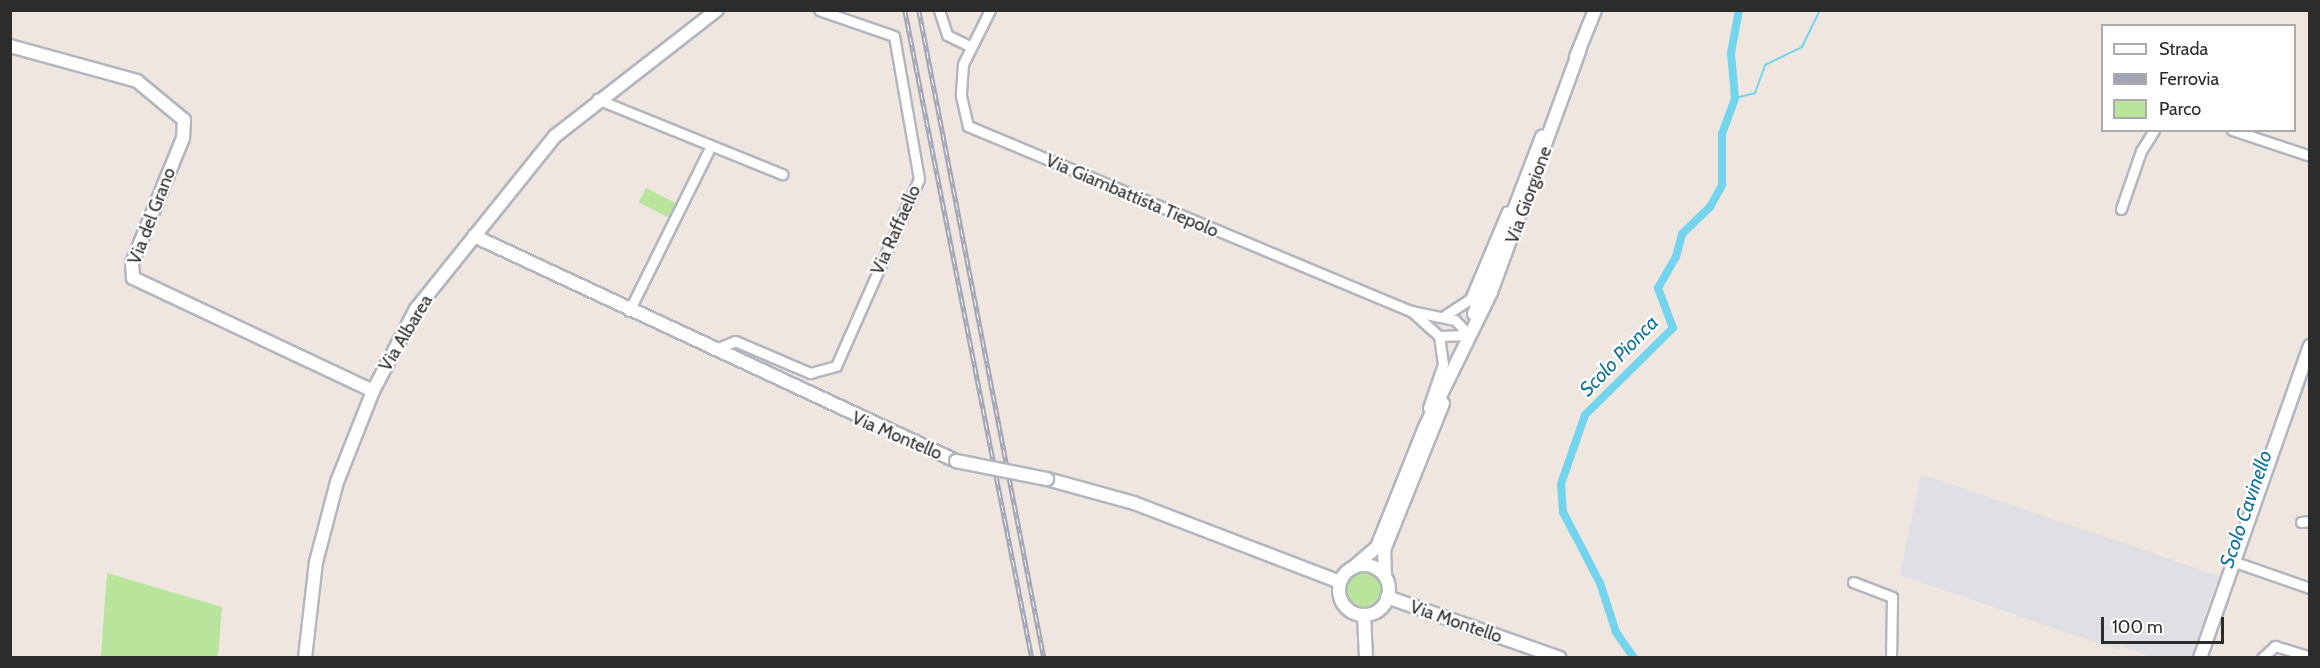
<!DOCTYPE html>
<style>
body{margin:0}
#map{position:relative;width:2320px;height:668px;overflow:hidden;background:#eee6df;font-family:Cabin,sans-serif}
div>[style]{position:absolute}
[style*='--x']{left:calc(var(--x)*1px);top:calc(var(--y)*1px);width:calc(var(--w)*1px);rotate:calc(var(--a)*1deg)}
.industrial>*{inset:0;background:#e1dfe6}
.green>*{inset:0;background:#b8e49c;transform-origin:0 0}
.round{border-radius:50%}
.stream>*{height:2px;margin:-1px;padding:0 1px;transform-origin:1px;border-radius:1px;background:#73d4ee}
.canal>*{height:8px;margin:-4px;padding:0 4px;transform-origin:4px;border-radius:4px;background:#73d4ee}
.roads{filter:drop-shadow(2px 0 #b2b6c0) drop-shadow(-2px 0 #b2b6c0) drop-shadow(0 2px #b2b6c0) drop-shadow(0 -2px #b2b6c0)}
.street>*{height:9px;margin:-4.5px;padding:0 4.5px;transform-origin:4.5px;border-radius:4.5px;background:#fff}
.secondary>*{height:12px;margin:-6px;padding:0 6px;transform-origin:6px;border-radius:6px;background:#fff}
.secondary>.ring{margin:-6px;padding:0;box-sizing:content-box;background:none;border:12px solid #fff;border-radius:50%}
.rail>*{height:4.5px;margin-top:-2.25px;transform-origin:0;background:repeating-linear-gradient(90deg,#fff 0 7px,#a1a5b6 0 14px);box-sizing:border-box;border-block:2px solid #a1a5b6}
.bridges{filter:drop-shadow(2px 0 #b2b6c0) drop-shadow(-2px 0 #b2b6c0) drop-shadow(0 2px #b2b6c0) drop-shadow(0 -2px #b2b6c0)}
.secondary-bridge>*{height:12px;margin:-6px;padding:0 6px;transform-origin:6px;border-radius:6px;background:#fff}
span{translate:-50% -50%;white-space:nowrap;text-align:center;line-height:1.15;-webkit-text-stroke:4.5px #fff;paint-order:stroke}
.street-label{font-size:18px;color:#2c2c2c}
.water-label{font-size:20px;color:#0e749e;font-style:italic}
.frame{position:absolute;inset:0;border:12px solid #2c2c2c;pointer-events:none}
.legend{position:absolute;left:2101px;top:24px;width:195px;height:108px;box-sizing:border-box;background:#fff;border:2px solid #ababab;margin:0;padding:8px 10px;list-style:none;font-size:18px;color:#2c2c2c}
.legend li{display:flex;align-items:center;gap:12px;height:30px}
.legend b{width:30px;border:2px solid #ababab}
.scale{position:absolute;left:2101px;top:617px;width:123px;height:27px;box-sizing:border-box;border:3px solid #2c2c2c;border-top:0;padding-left:8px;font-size:18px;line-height:21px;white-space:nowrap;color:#2c2c2c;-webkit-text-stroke:4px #fff;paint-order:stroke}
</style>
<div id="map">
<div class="industrial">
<div style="clip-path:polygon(1921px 474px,2219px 576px,2191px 657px,2152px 657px,2121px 646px,2119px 650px,1900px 575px)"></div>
</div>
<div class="green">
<div style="left:646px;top:188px;width:35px;height:16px;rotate:27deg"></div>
<div class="round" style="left:1345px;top:572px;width:36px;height:36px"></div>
<div style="clip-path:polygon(107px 573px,222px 607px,218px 657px,101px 657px)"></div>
</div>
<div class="stream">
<div style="--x:1735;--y:98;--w:21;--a:-14"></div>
<div style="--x:1755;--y:93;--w:30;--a:-70"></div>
<div style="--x:1765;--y:65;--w:41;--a:-25.9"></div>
<div style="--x:1802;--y:47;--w:41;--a:-64.1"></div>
<div style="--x:2246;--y:545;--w:187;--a:-70"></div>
<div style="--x:2208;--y:658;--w:71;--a:-72.1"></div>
</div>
<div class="canal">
<div style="--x:1634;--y:658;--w:32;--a:-125"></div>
<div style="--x:1616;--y:632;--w:52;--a:-108.1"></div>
<div style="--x:1600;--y:583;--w:80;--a:-117.5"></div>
<div style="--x:1563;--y:512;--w:28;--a:-94"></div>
<div style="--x:1561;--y:484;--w:73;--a:-70.8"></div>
<div style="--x:1585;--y:415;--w:124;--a:-44.7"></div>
<div style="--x:1673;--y:328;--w:43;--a:-110.6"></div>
<div style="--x:1658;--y:288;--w:36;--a:-60"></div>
<div style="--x:1676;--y:257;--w:24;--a:-75"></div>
<div style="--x:1682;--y:234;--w:39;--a:-44"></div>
<div style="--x:1710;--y:207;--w:25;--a:-61"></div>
<div style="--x:1722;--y:185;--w:51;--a:-90"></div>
<div style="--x:1722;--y:134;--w:38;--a:-70"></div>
<div style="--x:1735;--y:98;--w:45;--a:-95.1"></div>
<div style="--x:1731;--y:53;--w:44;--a:-79.5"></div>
</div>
<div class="roads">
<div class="street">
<div style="--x:939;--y:10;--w:26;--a:72"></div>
<div style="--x:947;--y:35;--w:25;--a:26"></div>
<div style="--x:990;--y:10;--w:60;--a:116.6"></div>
<div style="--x:963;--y:64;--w:32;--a:94"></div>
<div style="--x:961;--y:96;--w:31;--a:77"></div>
<div style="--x:968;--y:126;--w:480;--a:22.7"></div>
<div style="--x:1411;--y:311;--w:45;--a:11.6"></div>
<div style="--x:1455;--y:320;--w:21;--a:47"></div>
<div style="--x:1469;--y:335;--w:30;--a:178"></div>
<div style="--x:1439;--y:336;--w:38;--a:-138"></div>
<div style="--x:597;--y:99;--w:200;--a:22.1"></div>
<div style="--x:2232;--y:130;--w:82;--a:18.4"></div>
<div style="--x:2121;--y:209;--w:61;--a:-71"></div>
<div style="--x:2141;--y:151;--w:25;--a:-58"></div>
<div style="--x:629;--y:311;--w:178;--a:-63.6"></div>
<div style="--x:1444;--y:316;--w:31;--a:-33"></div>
<div style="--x:1470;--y:299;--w:95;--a:-67.2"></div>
<div style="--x:714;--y:350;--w:23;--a:-23"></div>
<div style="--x:735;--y:341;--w:82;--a:23.1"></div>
<div style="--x:810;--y:373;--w:27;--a:-15"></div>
<div style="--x:836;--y:366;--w:205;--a:-66.1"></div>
<div style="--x:919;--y:179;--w:145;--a:-99.9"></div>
<div style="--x:894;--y:36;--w:79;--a:-160.9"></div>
<div style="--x:1428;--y:408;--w:46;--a:-71.2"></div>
<div style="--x:1443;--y:364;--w:28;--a:-98"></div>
<div style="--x:2301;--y:522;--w:9;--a:-6"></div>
<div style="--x:2232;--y:561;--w:83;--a:19.1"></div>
<div style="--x:1853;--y:582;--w:42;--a:21"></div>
<div style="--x:1892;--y:597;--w:61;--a:90.9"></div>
<div style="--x:2262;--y:658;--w:18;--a:-43"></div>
<div style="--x:2275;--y:646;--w:37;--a:17"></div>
</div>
<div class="secondary">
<div style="--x:10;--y:46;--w:132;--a:15.4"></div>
<div style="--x:137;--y:81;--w:61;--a:39.7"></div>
<div style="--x:184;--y:120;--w:18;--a:93"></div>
<div style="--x:183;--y:138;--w:135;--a:112.2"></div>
<div style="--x:132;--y:263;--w:15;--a:86"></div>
<div style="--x:133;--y:278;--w:265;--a:25.2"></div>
<div style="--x:1576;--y:57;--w:51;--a:-68"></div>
<div style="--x:474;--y:236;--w:532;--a:25.02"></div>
<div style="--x:1474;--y:314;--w:190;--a:-69"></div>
<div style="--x:1047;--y:479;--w:90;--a:15.4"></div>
<div style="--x:1134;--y:503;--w:221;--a:21"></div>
<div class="ring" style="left:1339px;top:565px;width:38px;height:38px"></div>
<div style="--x:1355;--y:566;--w:29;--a:-41"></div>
<div style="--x:1377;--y:547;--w:129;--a:-68.2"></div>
<div style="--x:1425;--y:427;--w:150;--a:-63.9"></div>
<div style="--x:1491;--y:292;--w:257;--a:-69.9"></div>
<div style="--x:1385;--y:576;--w:26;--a:-92"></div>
<div style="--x:1384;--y:550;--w:158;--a:-68.1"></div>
<div style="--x:1387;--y:597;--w:183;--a:19.4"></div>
<div style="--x:1364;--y:615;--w:43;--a:87.3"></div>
<div style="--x:305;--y:658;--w:97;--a:-83.5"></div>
<div style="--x:316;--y:562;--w:83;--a:-75.3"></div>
<div style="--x:337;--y:482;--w:98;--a:-68.4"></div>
<div style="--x:373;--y:391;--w:93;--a:-62.3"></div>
<div style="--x:416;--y:309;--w:222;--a:-51.2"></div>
<div style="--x:555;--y:136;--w:205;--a:-37.9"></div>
<div style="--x:2200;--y:658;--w:331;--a:-70.6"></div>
</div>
</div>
<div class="rail">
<div style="--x:905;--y:10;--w:660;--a:78.91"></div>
<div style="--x:919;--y:10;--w:660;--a:79.08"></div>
</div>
<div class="bridges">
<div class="secondary-bridge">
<div style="--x:956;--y:461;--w:93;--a:11.2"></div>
</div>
</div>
<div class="street-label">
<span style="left:1529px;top:195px;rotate:-70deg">Via Giorgione</span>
<span style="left:1132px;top:196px;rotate:23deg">Via Giambattista Tiepolo</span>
<span style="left:152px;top:216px;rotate:-69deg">Via del Grano</span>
<span style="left:896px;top:230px;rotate:-66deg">Via Raffaello</span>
<span style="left:406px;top:333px;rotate:-59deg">Via Albarea</span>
<span style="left:897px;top:436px;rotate:23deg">Via Montello</span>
<span style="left:1456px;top:622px;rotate:19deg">Via Montello</span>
</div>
<div class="water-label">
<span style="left:1619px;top:356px;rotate:-46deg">Scolo Pionca</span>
<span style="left:2246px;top:509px;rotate:-71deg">Scolo Cavinello</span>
</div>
<div class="frame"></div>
<ul class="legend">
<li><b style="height:8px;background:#fff"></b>Strada</li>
<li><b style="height:8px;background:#a1a5b6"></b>Ferrovia</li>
<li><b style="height:16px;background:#b8e49c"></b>Parco</li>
</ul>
<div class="scale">100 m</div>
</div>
